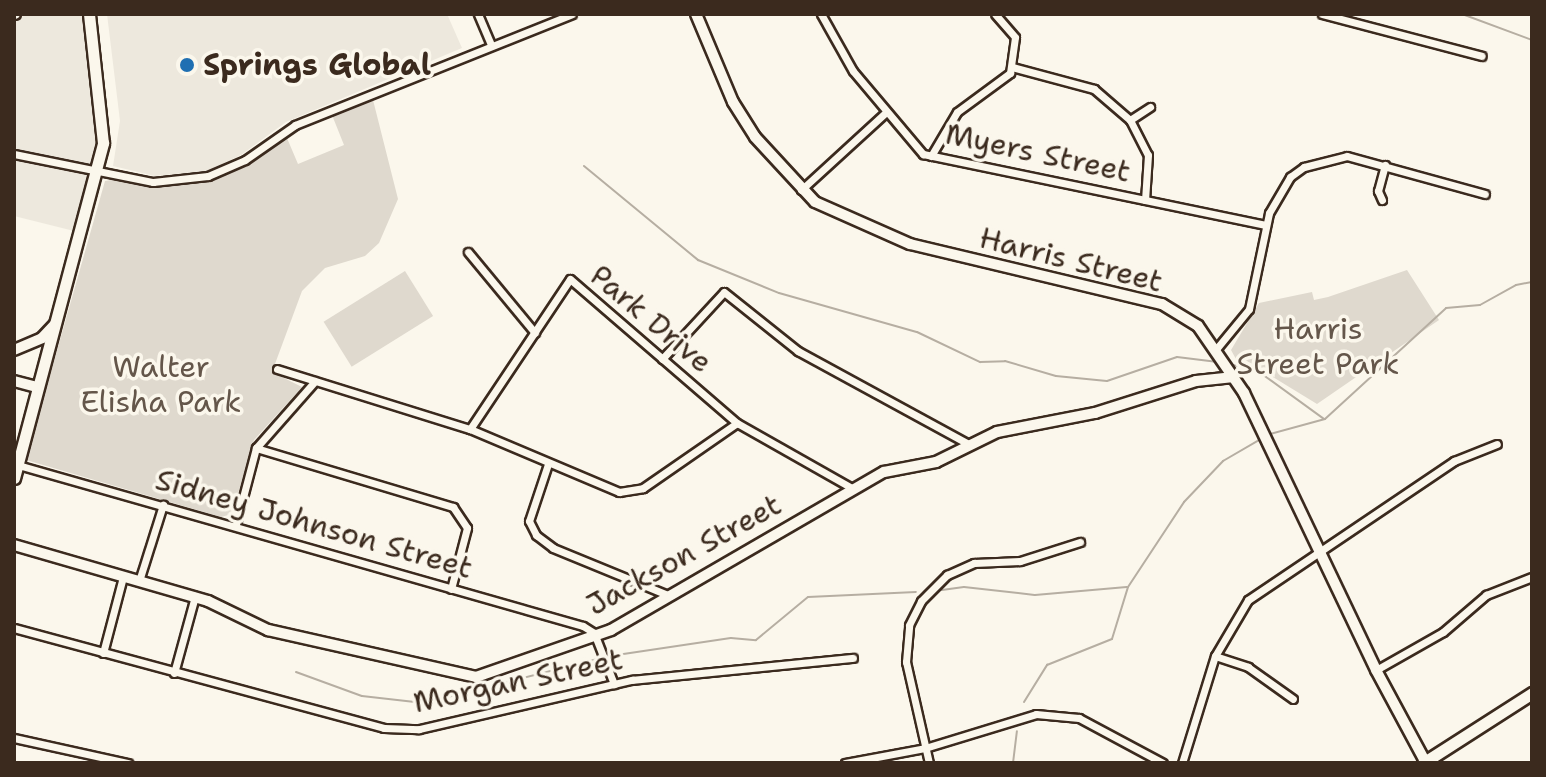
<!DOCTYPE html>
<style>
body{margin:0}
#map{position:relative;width:1546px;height:777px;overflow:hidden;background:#fbf7ec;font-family:"Shantell Sans",sans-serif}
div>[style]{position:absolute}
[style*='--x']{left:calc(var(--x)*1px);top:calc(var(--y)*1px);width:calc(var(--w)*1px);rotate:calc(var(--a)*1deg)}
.built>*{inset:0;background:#ede8dd}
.green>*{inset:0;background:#dfd9ce;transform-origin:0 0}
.stream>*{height:2px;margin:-1px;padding:0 1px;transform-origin:1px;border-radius:1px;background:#b6aea2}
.roads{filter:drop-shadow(2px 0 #3b2a1e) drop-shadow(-2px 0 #3b2a1e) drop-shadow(0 2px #3b2a1e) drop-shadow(0 -2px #3b2a1e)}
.street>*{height:7px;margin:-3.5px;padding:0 3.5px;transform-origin:3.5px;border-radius:3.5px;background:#fbf7ec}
.secondary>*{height:10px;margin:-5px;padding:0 5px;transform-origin:5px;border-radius:5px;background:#fbf7ec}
.primary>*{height:11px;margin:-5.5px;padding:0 5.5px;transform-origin:5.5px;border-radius:5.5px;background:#fbf7ec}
.dots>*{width:22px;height:22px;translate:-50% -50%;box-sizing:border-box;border:4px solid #fbf7ec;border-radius:50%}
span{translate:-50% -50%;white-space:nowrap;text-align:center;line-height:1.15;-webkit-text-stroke:7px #fbf7ec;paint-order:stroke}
.poi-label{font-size:30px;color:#3b2a1e;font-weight:700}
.left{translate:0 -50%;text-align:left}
.street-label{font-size:30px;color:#3b2a1e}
.park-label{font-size:30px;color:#64564a}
.frame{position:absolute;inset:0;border:16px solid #3b2a1e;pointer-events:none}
</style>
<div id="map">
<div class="built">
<div style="clip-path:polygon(14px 14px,83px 14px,97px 135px,74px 231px,14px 216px)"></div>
<div style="clip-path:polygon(107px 14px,447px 14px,462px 48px,286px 122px,241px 155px,207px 171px,155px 176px,113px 166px,120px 121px)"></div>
</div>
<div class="green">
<div style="clip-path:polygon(372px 96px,398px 199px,379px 243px,365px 256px,325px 268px,302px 291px,272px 372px,302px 387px,254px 440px,232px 514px,221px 517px,26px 460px,105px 181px,125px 178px,169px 184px,208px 178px,236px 166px,284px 131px,298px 164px,344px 145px,332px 115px)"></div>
<div style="clip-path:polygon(1407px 270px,1439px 320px,1317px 404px,1245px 360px,1237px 361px,1231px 350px,1259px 303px,1312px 292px,1314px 300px,1328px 297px)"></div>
<div style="left:405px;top:271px;width:53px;height:96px;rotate:58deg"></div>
</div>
<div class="stream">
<div style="--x:1462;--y:14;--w:75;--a:20.4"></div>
<div style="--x:584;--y:166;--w:148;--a:39.5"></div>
<div style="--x:698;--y:260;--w:87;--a:22.2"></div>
<div style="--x:779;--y:293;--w:143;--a:15.8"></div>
<div style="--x:917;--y:332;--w:70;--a:25.5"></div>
<div style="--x:980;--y:362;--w:25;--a:-2"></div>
<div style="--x:1005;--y:361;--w:53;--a:16.4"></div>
<div style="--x:1056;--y:376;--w:51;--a:5.6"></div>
<div style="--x:1107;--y:381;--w:74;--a:-18.9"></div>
<div style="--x:1177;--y:357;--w:41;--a:7"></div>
<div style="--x:1233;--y:365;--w:22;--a:10"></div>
<div style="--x:1255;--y:369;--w:85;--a:35.9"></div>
<div style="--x:1270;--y:434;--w:57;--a:-15.3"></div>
<div style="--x:1325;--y:419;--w:164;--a:-42.5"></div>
<div style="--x:1446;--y:308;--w:34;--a:-5"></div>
<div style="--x:1480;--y:305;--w:41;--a:-29.1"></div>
<div style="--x:1516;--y:285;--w:16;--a:-11"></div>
<div style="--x:942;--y:590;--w:22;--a:-8"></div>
<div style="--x:964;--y:587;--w:71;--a:6.4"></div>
<div style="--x:1035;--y:595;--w:92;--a:-5"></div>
<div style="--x:610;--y:656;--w:122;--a:-8.5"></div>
<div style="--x:731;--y:638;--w:25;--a:5"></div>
<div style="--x:756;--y:640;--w:67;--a:-39.6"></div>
<div style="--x:808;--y:597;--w:108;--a:-2.7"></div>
<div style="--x:296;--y:672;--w:70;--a:20"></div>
<div style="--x:362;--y:696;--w:62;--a:6.4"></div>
<div style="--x:424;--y:703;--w:179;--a:-14.2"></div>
<div style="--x:1024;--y:702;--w:44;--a:-58.1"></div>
<div style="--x:1047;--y:665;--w:70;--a:-21.8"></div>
<div style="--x:1112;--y:639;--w:54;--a:-72.9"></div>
<div style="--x:1128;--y:587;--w:102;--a:-56.6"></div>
<div style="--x:1184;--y:502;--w:57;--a:-46.4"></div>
<div style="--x:1223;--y:461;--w:44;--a:-30.1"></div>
<div style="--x:1013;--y:763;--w:32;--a:-83"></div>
</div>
<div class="roads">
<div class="street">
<div style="--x:478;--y:14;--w:33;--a:67"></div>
<div style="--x:821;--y:14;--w:65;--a:60.7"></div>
<div style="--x:853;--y:71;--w:109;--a:49.9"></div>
<div style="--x:923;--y:154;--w:350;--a:11.7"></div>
<div style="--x:1322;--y:14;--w:165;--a:14.7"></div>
<div style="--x:1012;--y:67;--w:85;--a:15"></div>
<div style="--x:1094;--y:89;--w:48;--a:40.7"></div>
<div style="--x:1130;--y:120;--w:39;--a:63"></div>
<div style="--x:1148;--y:155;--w:45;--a:93.8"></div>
<div style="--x:1130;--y:120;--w:24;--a:-33"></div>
<div style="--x:14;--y:154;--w:142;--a:11.4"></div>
<div style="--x:153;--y:182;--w:55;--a:-6.2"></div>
<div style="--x:208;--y:176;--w:40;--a:-23.4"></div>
<div style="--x:245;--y:160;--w:61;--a:-35"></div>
<div style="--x:295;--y:125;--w:298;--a:-21.8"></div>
<div style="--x:931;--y:156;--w:51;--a:-59.4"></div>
<div style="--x:957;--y:112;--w:66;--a:-36.3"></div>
<div style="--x:1010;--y:73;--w:36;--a:-82"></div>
<div style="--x:1015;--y:37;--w:30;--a:-131"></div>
<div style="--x:801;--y:190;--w:115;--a:-42.5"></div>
<div style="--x:1382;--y:200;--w:10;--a:-114"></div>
<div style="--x:1378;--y:191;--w:27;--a:-75"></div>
<div style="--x:468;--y:252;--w:105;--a:50.4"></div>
<div style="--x:1217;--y:348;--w:50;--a:-50.6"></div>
<div style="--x:1249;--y:309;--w:98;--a:-78.2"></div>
<div style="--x:1269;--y:213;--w:42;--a:-59.7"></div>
<div style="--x:1290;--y:177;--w:17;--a:-36"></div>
<div style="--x:1304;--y:167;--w:44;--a:-14.3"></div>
<div style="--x:1347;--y:156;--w:143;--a:15.4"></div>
<div style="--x:662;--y:359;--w:91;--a:-47.2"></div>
<div style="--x:724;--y:292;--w:95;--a:38.6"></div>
<div style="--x:798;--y:351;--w:192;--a:28.6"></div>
<div style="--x:277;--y:369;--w:202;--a:17.3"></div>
<div style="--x:470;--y:429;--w:162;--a:22.9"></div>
<div style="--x:619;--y:492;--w:24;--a:-9"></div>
<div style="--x:643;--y:488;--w:114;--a:-34.7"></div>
<div style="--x:470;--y:429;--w:180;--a:-56.3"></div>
<div style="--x:570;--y:279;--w:221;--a:40.8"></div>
<div style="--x:737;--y:423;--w:132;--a:29.5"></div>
<div style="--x:256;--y:448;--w:206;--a:16.7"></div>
<div style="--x:453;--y:507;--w:25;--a:56"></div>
<div style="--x:467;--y:528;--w:63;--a:104.7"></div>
<div style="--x:548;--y:464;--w:60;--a:108.4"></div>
<div style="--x:529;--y:521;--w:16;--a:63"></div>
<div style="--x:536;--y:535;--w:21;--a:37"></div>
<div style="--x:553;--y:548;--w:126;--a:22.3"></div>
<div style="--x:18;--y:465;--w:587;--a:15.91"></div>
<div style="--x:583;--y:626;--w:13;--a:32"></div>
<div style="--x:594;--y:633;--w:55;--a:68.6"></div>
<div style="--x:236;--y:524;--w:79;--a:-75.3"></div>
<div style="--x:256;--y:448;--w:89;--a:-48.6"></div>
<div style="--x:139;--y:581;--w:80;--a:-72.5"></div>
<div style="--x:14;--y:628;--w:383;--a:15.1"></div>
<div style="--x:384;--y:728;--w:35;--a:2"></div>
<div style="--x:419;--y:729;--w:219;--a:-13"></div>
<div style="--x:632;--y:680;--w:222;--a:-5.7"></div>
<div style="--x:103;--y:653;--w:79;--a:-75.3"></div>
<div style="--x:1215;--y:656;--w:35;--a:18"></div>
<div style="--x:1248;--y:667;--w:55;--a:35.4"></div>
<div style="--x:1376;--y:670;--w:77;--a:-29.6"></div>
<div style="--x:1443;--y:632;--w:57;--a:-40.7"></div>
<div style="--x:1486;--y:595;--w:49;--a:-21.4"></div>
<div style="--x:174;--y:673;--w:80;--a:-74.7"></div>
<div style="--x:14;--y:738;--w:117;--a:12.4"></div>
<div style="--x:845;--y:763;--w:81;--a:-10.6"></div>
<div style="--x:925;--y:748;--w:116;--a:-17"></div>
<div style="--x:1036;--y:714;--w:43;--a:5.3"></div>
<div style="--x:1079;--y:718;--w:95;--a:28.2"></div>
<div style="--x:929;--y:763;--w:104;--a:-102.8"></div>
<div style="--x:906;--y:662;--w:37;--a:-85"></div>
<div style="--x:909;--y:625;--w:27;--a:-63"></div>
<div style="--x:921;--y:601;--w:37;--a:-45"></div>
<div style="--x:947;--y:575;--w:30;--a:-24"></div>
<div style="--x:974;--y:563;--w:46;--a:-2.5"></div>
<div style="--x:1020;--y:561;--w:63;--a:-17.6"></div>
<div style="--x:1182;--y:763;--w:112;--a:-72.9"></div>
<div style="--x:1215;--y:656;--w:65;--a:-59.5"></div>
<div style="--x:1248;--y:600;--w:249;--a:-34"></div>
<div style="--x:1454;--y:461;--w:46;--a:-21.6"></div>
</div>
<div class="secondary">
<div style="--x:14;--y:14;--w:1;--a:0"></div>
<div style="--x:696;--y:14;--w:95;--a:67.2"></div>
<div style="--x:733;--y:102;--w:41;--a:57.8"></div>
<div style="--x:755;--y:137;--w:88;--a:47.3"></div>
<div style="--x:815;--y:202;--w:104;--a:23.9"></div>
<div style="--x:910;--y:244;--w:259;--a:13.4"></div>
<div style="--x:1162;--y:304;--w:42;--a:31.4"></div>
<div style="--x:1198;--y:326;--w:81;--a:55.5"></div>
<div style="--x:1244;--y:393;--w:307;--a:64.5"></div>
<div style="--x:1376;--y:670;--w:106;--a:61.7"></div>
<div style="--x:14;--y:350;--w:30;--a:-23"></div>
<div style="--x:42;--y:338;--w:19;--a:-47"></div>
<div style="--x:14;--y:381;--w:23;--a:15"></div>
<div style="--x:14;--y:545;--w:202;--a:16.1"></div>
<div style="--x:208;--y:601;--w:67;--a:25.8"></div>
<div style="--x:268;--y:630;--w:213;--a:12.7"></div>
<div style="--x:476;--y:677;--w:143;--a:-19.2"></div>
<div style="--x:611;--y:630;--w:315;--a:-30.1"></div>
<div style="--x:884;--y:472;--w:53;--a:-10.9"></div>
<div style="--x:936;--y:462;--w:68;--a:-26.2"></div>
<div style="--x:997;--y:432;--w:100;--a:-11"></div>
<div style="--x:1095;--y:413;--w:106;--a:-17.6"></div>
<div style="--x:1196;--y:381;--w:38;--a:-6"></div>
</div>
<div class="primary">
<div style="--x:14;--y:478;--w:347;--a:-75.1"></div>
<div style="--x:103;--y:143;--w:130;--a:-96.2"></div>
<div style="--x:1423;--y:763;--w:130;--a:-32.7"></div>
</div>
</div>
<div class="dots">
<div style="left:187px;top:65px;background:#1f6fb2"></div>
</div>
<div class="poi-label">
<span class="left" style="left:203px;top:65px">Springs Global</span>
</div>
<div class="street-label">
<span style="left:1038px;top:153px;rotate:12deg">Myers Street</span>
<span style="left:1071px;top:260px;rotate:14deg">Harris Street</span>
<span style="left:651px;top:319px;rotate:40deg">Park Drive</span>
<span style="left:314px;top:524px;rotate:16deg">Sidney Johnson Street</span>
<span style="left:684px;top:555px;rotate:-29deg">Jackson Street</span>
<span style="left:518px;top:681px;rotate:-12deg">Morgan Street</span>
</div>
<div class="park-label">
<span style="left:1318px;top:346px">Harris<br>Street Park</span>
<span style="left:161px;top:384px">Walter<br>Elisha Park</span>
</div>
<div class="frame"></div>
</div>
